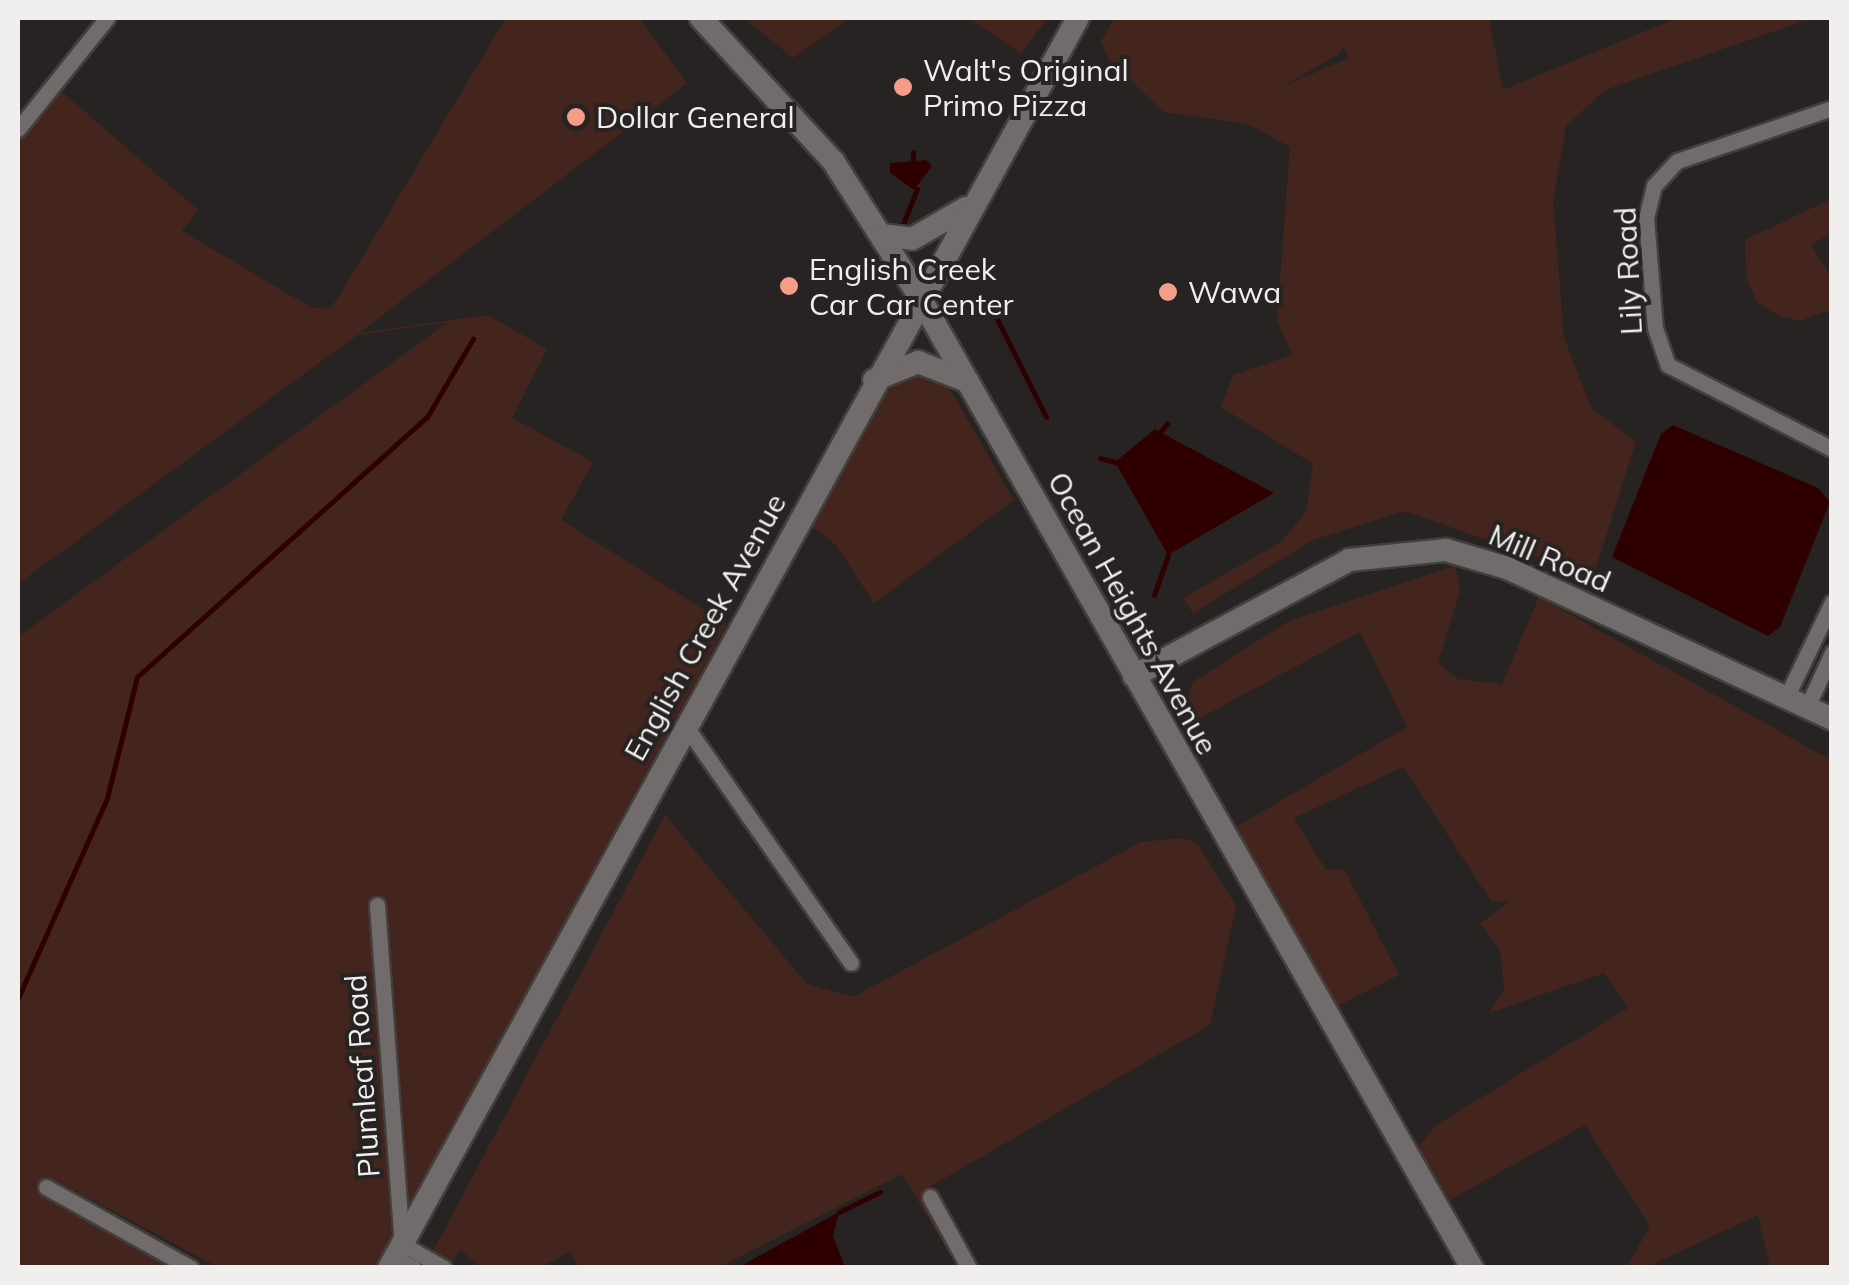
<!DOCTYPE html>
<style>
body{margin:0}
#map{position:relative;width:1849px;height:1285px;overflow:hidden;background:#272322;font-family:Mulish,sans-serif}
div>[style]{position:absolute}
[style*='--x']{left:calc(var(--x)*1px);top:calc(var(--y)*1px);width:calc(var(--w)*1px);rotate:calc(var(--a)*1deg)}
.green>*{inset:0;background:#44251e}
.water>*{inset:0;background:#2e0100}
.stream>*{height:5px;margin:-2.5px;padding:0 2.5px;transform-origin:2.5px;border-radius:2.5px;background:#2e0100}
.roads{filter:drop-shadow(2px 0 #423f3e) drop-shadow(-2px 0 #423f3e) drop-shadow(0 2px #423f3e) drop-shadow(0 -2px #423f3e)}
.street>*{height:15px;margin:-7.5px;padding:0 7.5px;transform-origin:7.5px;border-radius:7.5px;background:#716c6b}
.secondary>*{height:22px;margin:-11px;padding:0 11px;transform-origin:11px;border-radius:11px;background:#716c6b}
.dots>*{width:28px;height:28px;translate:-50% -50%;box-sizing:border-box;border:5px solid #272322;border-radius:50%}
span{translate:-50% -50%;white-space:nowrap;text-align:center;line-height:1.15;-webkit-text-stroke:8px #272322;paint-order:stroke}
.poi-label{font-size:30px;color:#f1efee}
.left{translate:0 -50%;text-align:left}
.street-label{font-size:30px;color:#f1efee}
.frame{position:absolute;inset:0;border:20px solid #f1efee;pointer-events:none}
</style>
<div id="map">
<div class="green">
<div style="clip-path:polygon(506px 18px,639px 18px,687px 83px,359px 333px,488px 315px,547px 349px,512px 418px,593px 462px,561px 520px,727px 624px,376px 1267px,218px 1267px,49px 1177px,38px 1190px,171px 1267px,18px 1267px,18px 637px,448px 322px,357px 335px,18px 584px,18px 129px,54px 85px,198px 210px,182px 231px,312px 308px,332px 307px)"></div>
<div style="clip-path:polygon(744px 18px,849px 18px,793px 58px)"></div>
<div style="clip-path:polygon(968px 18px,1048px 18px,1021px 53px)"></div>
<div style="clip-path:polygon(evenodd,1115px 18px,1489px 18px,1503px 90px,1677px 18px,1812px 18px,1605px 90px,1566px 126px,1553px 201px,1564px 338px,1592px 409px,1636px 441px,1593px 577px,1404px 511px,1313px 540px,1193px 613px,1183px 598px,1282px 541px,1306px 512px,1313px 464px,1221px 407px,1233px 375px,1292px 355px,1277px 321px,1290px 147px,1248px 124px,1164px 112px,1108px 59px,1101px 41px,1115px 18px,1344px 46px,1348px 58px,1280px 88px,1337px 55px,1344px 46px)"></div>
<div style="clip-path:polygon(1831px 199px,1831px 233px,1811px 245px,1831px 277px,1831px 310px,1799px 321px,1779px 316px,1758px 303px,1746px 278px,1745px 240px)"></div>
<div style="clip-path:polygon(914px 372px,945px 381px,1014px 500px,874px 603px,836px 545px,811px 525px,884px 394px)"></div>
<div style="clip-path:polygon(1455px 566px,1460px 591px,1438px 662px,1457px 679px,1502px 684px,1539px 597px,1831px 760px,1831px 1267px,1770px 1267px,1758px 1215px,1647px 1267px,1626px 1267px,1650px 1227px,1585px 1125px,1450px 1200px,1418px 1147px,1435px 1126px,1628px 1008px,1604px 973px,1489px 1013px,1504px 989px,1500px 949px,1480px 924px,1509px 902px,1491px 901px,1403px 767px,1294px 818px,1326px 870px,1344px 869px,1399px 975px,1337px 1006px,1236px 827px,1407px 727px,1360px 632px,1192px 722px,1185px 705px,1193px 682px,1289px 621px)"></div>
<div style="clip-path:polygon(665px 815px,807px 984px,853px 997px,1141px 842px,1183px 838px,1198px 844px,1236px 906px,1210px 1025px,929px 1187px,971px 1267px,958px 1267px,902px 1174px,719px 1267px,580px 1267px,570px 1252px,541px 1267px,480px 1267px,460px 1249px,450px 1267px,424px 1268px)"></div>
</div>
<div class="water">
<div style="clip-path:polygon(926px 160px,932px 166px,914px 190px,890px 173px,890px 163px)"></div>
<div style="clip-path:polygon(1673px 425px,1818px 488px,1830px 502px,1780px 627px,1768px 636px,1612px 557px,1661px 434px)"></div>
<div style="clip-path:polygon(1155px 429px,1160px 432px,1274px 493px,1168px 555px,1115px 462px)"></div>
<div style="clip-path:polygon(839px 1212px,833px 1236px,845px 1267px,739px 1267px)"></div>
</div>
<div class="stream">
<div style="--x:913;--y:165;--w:13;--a:-90"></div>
<div style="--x:901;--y:229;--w:43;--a:-68.2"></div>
<div style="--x:995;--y:315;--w:114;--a:63.4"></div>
<div style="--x:1160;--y:432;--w:11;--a:-49"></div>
<div style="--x:1100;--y:458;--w:16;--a:15"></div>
<div style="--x:1154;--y:595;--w:42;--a:-70.7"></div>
<div style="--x:18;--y:998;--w:219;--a:-66"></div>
<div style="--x:107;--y:798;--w:125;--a:-76.1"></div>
<div style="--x:137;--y:677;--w:389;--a:-41.9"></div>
<div style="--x:427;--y:417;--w:91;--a:-59.5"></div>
<div style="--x:839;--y:1212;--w:46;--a:-26"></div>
</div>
<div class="roads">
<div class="street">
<div style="--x:1832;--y:108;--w:164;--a:161.1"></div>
<div style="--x:1677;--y:161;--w:34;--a:133"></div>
<div style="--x:1654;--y:186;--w:32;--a:104"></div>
<div style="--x:1646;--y:217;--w:111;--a:85.4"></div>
<div style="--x:1655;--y:328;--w:39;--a:71"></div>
<div style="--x:1668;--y:365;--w:184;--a:27.1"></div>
<div style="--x:18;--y:129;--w:142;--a:-51.3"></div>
<div style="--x:1786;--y:698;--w:106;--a:-64.4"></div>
<div style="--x:1807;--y:707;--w:60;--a:-65.2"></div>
<div style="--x:685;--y:725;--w:290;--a:55.1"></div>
<div style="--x:377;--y:905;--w:340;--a:85.8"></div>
<div style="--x:402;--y:1244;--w:48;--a:29.7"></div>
<div style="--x:46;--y:1187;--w:166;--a:29.2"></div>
<div style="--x:930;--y:1197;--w:81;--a:61.2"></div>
<div style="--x:394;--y:1258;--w:22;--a:27"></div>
</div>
<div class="secondary">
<div style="--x:701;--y:18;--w:195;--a:47.3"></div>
<div style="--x:833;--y:161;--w:160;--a:57.5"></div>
<div style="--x:919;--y:296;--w:1118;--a:60.36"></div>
<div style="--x:881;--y:235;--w:31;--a:7"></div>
<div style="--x:912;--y:239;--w:62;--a:-29.9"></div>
<div style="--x:874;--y:380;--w:48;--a:-22.2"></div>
<div style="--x:918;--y:362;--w:53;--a:21.2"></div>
<div style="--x:1134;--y:676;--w:244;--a:-28.3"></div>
<div style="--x:1349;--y:560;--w:98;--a:-5.9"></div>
<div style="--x:1446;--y:550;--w:64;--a:16.4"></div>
<div style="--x:1507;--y:568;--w:358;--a:24.9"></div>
<div style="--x:389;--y:1268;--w:1427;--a:-61.14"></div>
</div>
</div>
<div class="dots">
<div style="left:903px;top:87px;background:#f49e89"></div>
<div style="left:576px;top:117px;background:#f49e89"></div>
<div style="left:789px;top:286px;background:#f49e89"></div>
<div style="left:1168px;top:292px;background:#f49e89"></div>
</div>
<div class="poi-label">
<span class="left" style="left:923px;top:87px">Walt's Original<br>Primo Pizza</span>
<span class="left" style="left:596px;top:117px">Dollar General</span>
<span class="left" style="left:809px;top:286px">English Creek<br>Car Car Center</span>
<span class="left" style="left:1188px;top:292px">Wawa</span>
</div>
<div class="street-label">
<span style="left:1628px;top:271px;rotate:-93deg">Lily Road</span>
<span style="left:1550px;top:558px;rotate:23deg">Mill Road</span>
<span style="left:1133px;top:613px;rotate:61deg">Ocean Heights Avenue</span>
<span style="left:705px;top:627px;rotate:-61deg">English Creek Avenue</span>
<span style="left:362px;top:1076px;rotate:-94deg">Plumleaf Road</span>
</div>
<div class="frame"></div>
</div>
